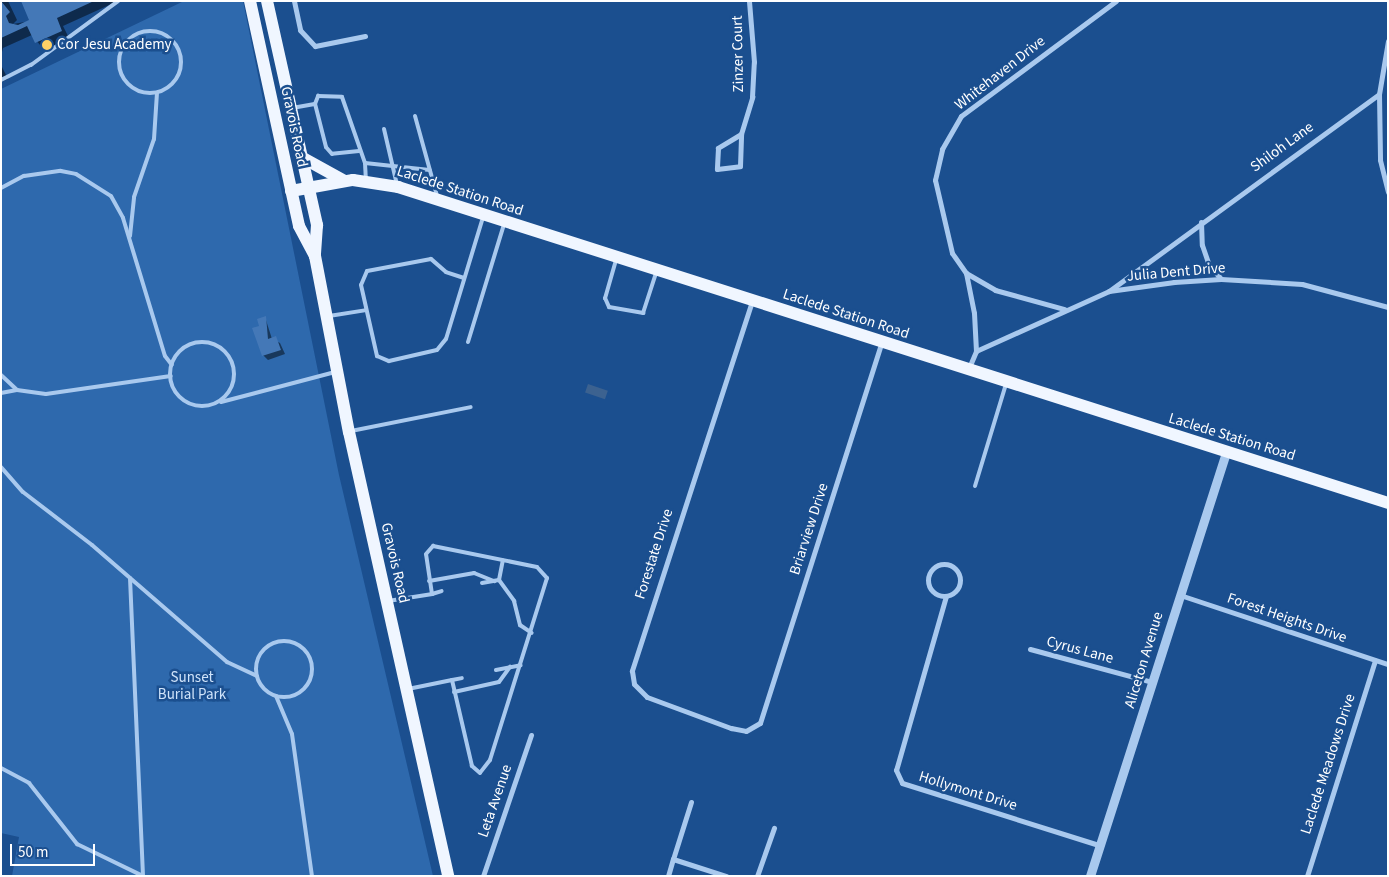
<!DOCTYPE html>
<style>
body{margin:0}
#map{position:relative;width:1389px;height:877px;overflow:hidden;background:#1b4f8f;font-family:"Source Sans 3",sans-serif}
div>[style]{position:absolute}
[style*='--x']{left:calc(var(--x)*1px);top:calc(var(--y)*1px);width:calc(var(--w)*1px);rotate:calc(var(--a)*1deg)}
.green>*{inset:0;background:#2e69ad}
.water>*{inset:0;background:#3c6290;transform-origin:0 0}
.shadow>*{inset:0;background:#0007}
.building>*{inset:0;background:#4478b7}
.service>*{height:4px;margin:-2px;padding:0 2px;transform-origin:2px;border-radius:2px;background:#a9c9ee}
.service>.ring{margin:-2px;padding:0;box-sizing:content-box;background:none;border:4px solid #a9c9ee;border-radius:50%}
.minor>*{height:5px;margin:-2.5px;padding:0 2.5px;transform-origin:2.5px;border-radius:2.5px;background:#a9c9ee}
.minor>.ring{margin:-2.5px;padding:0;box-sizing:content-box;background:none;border:5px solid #a9c9ee;border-radius:50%}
.tertiary>*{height:9px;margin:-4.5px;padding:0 4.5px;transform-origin:4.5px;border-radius:4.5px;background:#a9c9ee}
.primary>*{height:12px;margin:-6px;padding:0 6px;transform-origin:6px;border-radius:6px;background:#f0f6ff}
.dots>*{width:14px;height:14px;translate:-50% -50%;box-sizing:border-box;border:2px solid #1b4f8f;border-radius:50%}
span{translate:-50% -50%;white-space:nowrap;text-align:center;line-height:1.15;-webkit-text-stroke:5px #1b4f8f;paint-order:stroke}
.poi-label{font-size:15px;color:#fff}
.left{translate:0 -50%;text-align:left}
.street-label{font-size:15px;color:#fff}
.park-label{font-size:15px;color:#cfe3fa}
.frame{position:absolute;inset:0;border:2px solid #fff;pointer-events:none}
.scale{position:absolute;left:10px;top:844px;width:85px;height:22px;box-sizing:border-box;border:2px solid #fff;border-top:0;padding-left:6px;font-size:15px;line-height:18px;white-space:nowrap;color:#fff;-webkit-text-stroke:4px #1b4f8f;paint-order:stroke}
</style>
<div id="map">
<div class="green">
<div style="clip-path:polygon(184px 1px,243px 1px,339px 475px,433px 876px,12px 876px,19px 837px,1px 833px,1px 89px)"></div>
</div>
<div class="water">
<div style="left:588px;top:384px;width:21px;height:9px;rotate:19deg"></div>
</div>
<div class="shadow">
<div style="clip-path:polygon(1px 1px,8px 1px,17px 20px,13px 24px,31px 21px,22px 1px,118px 1px,63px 26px,69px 38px,44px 50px,32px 35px,3px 48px,1px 56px)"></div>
<div style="clip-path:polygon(1px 65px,8px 79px,1px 82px)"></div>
<div style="clip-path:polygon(265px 317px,272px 339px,280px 343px,285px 354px,268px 360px,263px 355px,261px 326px)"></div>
</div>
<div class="building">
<div style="clip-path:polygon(1px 1px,10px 12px,6px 16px,9px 23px,18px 25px,29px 20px,21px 1px,94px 1px,57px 18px,62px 31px,35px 43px,27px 26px,1px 38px)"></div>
<div style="clip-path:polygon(266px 316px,268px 339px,276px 336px,281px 350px,262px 356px,252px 328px,259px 326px,257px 319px)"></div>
</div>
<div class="service">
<div class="ring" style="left:119px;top:31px;width:58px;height:58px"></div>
<div style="--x:1;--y:80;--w:34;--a:-27"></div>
<div style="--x:31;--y:65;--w:108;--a:-36.3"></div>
<div style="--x:292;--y:108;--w:23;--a:-10"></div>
<div style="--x:415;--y:116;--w:83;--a:74.6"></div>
<div style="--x:384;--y:129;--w:57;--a:76.9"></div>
<div style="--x:359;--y:151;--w:27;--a:174"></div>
<div style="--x:332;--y:154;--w:9;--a:-131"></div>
<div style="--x:326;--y:147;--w:44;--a:-104.3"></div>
<div style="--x:315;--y:104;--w:9;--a:-69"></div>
<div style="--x:318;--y:96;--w:24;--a:2"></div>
<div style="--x:342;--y:97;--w:70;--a:70.8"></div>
<div style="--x:365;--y:163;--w:17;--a:87"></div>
<div style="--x:365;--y:163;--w:65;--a:6.1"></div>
<div style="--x:1;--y:188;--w:26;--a:-28"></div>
<div style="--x:24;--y:176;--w:37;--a:-8"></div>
<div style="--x:61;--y:171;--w:15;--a:11"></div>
<div style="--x:76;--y:174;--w:41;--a:32.2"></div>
<div style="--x:111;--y:196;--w:25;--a:61"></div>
<div style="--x:123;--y:218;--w:144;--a:73.1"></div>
<div style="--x:165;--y:356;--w:11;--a:52"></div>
<div style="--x:130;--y:236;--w:39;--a:-84"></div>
<div style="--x:134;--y:197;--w:61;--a:-71"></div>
<div style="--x:154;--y:139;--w:46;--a:-86.3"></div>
<div style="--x:616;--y:260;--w:40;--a:106"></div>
<div style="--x:605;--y:298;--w:10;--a:66"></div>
<div style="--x:609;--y:307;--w:35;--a:10"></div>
<div style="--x:643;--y:313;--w:42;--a:-72"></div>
<div style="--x:464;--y:278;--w:19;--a:-162"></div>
<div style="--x:446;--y:272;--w:20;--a:-139"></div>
<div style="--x:431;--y:259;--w:65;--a:169.4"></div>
<div style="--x:367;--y:271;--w:15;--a:113"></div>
<div style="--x:361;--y:285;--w:73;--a:77.3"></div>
<div style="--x:377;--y:356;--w:13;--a:23"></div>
<div style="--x:389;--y:361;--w:49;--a:-12.9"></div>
<div style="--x:437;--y:350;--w:14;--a:-51"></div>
<div style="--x:446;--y:339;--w:127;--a:-73.1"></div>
<div style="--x:329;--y:316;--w:36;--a:-9"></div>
<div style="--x:468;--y:342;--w:123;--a:-73"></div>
<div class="ring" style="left:170px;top:342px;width:60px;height:60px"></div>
<div style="--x:1;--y:375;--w:22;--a:43"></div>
<div style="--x:1;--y:393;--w:16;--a:-11"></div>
<div style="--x:17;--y:390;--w:29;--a:8"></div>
<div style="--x:46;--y:394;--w:126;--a:-8.2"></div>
<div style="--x:221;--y:402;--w:118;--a:-14.7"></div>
<div style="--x:351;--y:431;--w:122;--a:-11.3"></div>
<div style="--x:1;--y:467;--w:33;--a:49"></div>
<div style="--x:23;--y:492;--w:87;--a:37.5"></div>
<div style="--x:92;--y:545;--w:179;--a:40.9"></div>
<div style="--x:227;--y:662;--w:33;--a:25"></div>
<div style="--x:975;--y:486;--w:107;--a:-73.1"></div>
<div style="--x:130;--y:578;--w:298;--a:87.5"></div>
<div style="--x:499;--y:580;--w:26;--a:54"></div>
<div style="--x:514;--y:601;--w:25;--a:76"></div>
<div style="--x:520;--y:625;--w:14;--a:34"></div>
<div style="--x:429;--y:581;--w:46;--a:-10.1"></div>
<div style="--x:474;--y:573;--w:22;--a:22"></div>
<div style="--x:482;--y:583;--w:17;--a:-10"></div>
<div style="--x:499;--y:580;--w:20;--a:-79"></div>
<div style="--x:432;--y:594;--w:10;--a:-17"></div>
<div style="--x:388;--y:601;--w:45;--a:-9"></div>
<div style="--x:432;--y:594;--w:40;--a:-98.5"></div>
<div style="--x:426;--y:554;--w:11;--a:-49"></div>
<div style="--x:433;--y:546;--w:106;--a:11.4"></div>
<div style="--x:537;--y:567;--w:15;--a:48"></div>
<div style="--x:547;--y:578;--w:191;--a:107.4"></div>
<div style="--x:490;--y:760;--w:16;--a:128"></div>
<div style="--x:480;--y:773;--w:11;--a:-139"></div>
<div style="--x:472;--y:766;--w:88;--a:-103.1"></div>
<div style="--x:452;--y:680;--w:45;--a:168.4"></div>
<div class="ring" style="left:256px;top:641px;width:52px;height:52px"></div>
<div style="--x:496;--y:670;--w:25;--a:-11"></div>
<div style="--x:452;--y:680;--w:10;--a:-11"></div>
<div style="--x:454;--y:692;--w:46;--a:-12.5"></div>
<div style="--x:499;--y:682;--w:19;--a:-54"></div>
<div style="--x:276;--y:696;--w:41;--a:67.2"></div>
<div style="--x:292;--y:734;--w:143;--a:82"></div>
<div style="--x:1;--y:768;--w:32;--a:28"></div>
<div style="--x:29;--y:783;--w:78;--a:51.8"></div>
<div style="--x:77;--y:844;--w:73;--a:25.9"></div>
</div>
<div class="minor">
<div style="--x:294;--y:1;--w:30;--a:78"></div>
<div style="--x:300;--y:30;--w:22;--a:47"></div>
<div style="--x:315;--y:46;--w:51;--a:-11.3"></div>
<div style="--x:1388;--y:41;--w:54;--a:99.6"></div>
<div style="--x:1379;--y:94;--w:66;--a:89.1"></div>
<div style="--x:1380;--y:160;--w:33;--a:76"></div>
<div style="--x:741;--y:134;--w:27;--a:149"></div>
<div style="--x:718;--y:148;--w:21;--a:93"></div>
<div style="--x:717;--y:169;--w:23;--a:-7"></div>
<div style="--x:740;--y:166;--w:32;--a:-88"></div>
<div style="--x:741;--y:134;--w:39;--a:-73"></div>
<div style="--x:752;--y:97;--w:35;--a:-87"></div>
<div style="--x:754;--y:62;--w:61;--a:-94.7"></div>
<div style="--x:1201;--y:222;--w:23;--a:88"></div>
<div style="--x:1202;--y:245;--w:21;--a:71"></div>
<div style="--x:1209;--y:265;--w:18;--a:49"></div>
<div style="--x:966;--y:273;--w:34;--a:30"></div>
<div style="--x:995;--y:290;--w:72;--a:15.4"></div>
<div style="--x:1109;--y:291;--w:334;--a:-36.1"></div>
<div style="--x:752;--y:301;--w:389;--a:108"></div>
<div style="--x:632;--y:671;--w:13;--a:81"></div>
<div style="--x:634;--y:684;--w:18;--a:45"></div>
<div style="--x:647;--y:697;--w:90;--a:20.3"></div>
<div style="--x:731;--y:728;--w:15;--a:11"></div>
<div style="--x:746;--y:731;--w:16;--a:-30"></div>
<div style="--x:760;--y:723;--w:399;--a:-72.3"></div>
<div style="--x:976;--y:351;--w:146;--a:-24.3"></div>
<div style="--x:1109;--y:291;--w:66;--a:-7.9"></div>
<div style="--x:1174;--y:282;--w:47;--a:-3.7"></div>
<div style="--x:1221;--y:279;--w:81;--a:3.5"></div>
<div style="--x:1302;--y:284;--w:89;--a:15"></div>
<div style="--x:968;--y:370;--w:21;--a:-67"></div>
<div style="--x:976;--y:351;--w:38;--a:-93"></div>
<div style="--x:974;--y:313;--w:41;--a:-101.3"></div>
<div style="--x:966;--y:273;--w:24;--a:-125"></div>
<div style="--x:952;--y:253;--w:75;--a:-103.1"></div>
<div style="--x:935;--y:180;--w:32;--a:-77"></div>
<div style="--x:942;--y:149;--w:38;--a:-60"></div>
<div style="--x:961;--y:116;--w:193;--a:-36.6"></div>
<div class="ring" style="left:928px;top:564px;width:27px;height:27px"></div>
<div style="--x:1180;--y:595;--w:219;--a:18.4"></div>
<div style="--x:946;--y:596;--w:181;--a:106"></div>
<div style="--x:896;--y:770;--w:14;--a:65"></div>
<div style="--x:902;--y:783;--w:207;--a:17.5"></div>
<div style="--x:1030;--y:649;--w:126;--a:15.1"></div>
<div style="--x:691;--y:802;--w:60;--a:107.5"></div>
<div style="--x:673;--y:859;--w:56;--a:17.8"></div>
<div style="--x:483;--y:876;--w:149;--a:-71.2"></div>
<div style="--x:668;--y:876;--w:18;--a:-74"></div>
<div style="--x:757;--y:876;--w:51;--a:-70.5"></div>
<div style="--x:1307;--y:876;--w:226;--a:-72.5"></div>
</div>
<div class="tertiary">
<div style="--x:1090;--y:876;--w:445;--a:-72.2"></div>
</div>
<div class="primary">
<div style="--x:250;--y:1;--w:230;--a:77.7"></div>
<div style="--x:299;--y:226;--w:34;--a:62"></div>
<div style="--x:267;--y:1;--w:230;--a:77.4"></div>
<div style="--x:317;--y:225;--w:31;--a:94"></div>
<div style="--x:315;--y:256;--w:179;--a:79.1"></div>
<div style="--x:349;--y:432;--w:455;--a:77.4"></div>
<div style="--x:303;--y:158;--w:46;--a:28.8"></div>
<div style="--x:291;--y:191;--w:63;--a:-10.1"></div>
<div style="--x:353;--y:180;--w:46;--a:8.8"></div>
<div style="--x:398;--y:187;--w:1039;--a:17.7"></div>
</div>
<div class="dots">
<div style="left:47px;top:45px;background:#ffd166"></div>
</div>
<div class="poi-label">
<span class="left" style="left:57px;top:45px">Cor Jesu Academy</span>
</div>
<div class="street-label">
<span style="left:738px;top:54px;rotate:-91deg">Zinzer Court</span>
<span style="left:1000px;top:73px;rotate:-38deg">Whitehaven Drive</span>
<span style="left:294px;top:127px;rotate:78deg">Gravois Road</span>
<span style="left:1282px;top:147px;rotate:-36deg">Shiloh Lane</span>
<span style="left:460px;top:191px;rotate:18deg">Laclede Station Road</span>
<span style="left:1176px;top:272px;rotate:-5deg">Julia Dent Drive</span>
<span style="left:846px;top:314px;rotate:18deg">Laclede Station Road</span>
<span style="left:1232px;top:437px;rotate:17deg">Laclede Station Road</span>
<span style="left:809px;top:529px;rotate:-72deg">Briarview Drive</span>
<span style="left:654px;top:554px;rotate:-72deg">Forestate Drive</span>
<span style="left:395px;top:563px;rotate:77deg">Gravois Road</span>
<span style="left:1287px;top:618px;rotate:19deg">Forest Heights Drive</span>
<span style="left:1080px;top:650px;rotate:15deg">Cyrus Lane</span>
<span style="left:1144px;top:660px;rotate:-73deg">Aliceton Avenue</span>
<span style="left:1328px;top:764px;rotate:-72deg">Laclede Meadows Drive</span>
<span style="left:968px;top:791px;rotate:17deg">Hollymont Drive</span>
<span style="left:495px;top:801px;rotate:-71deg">Leta Avenue</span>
</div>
<div class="park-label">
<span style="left:192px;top:686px">Sunset<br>Burial Park</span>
</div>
<div class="frame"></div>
<div class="scale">50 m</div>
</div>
